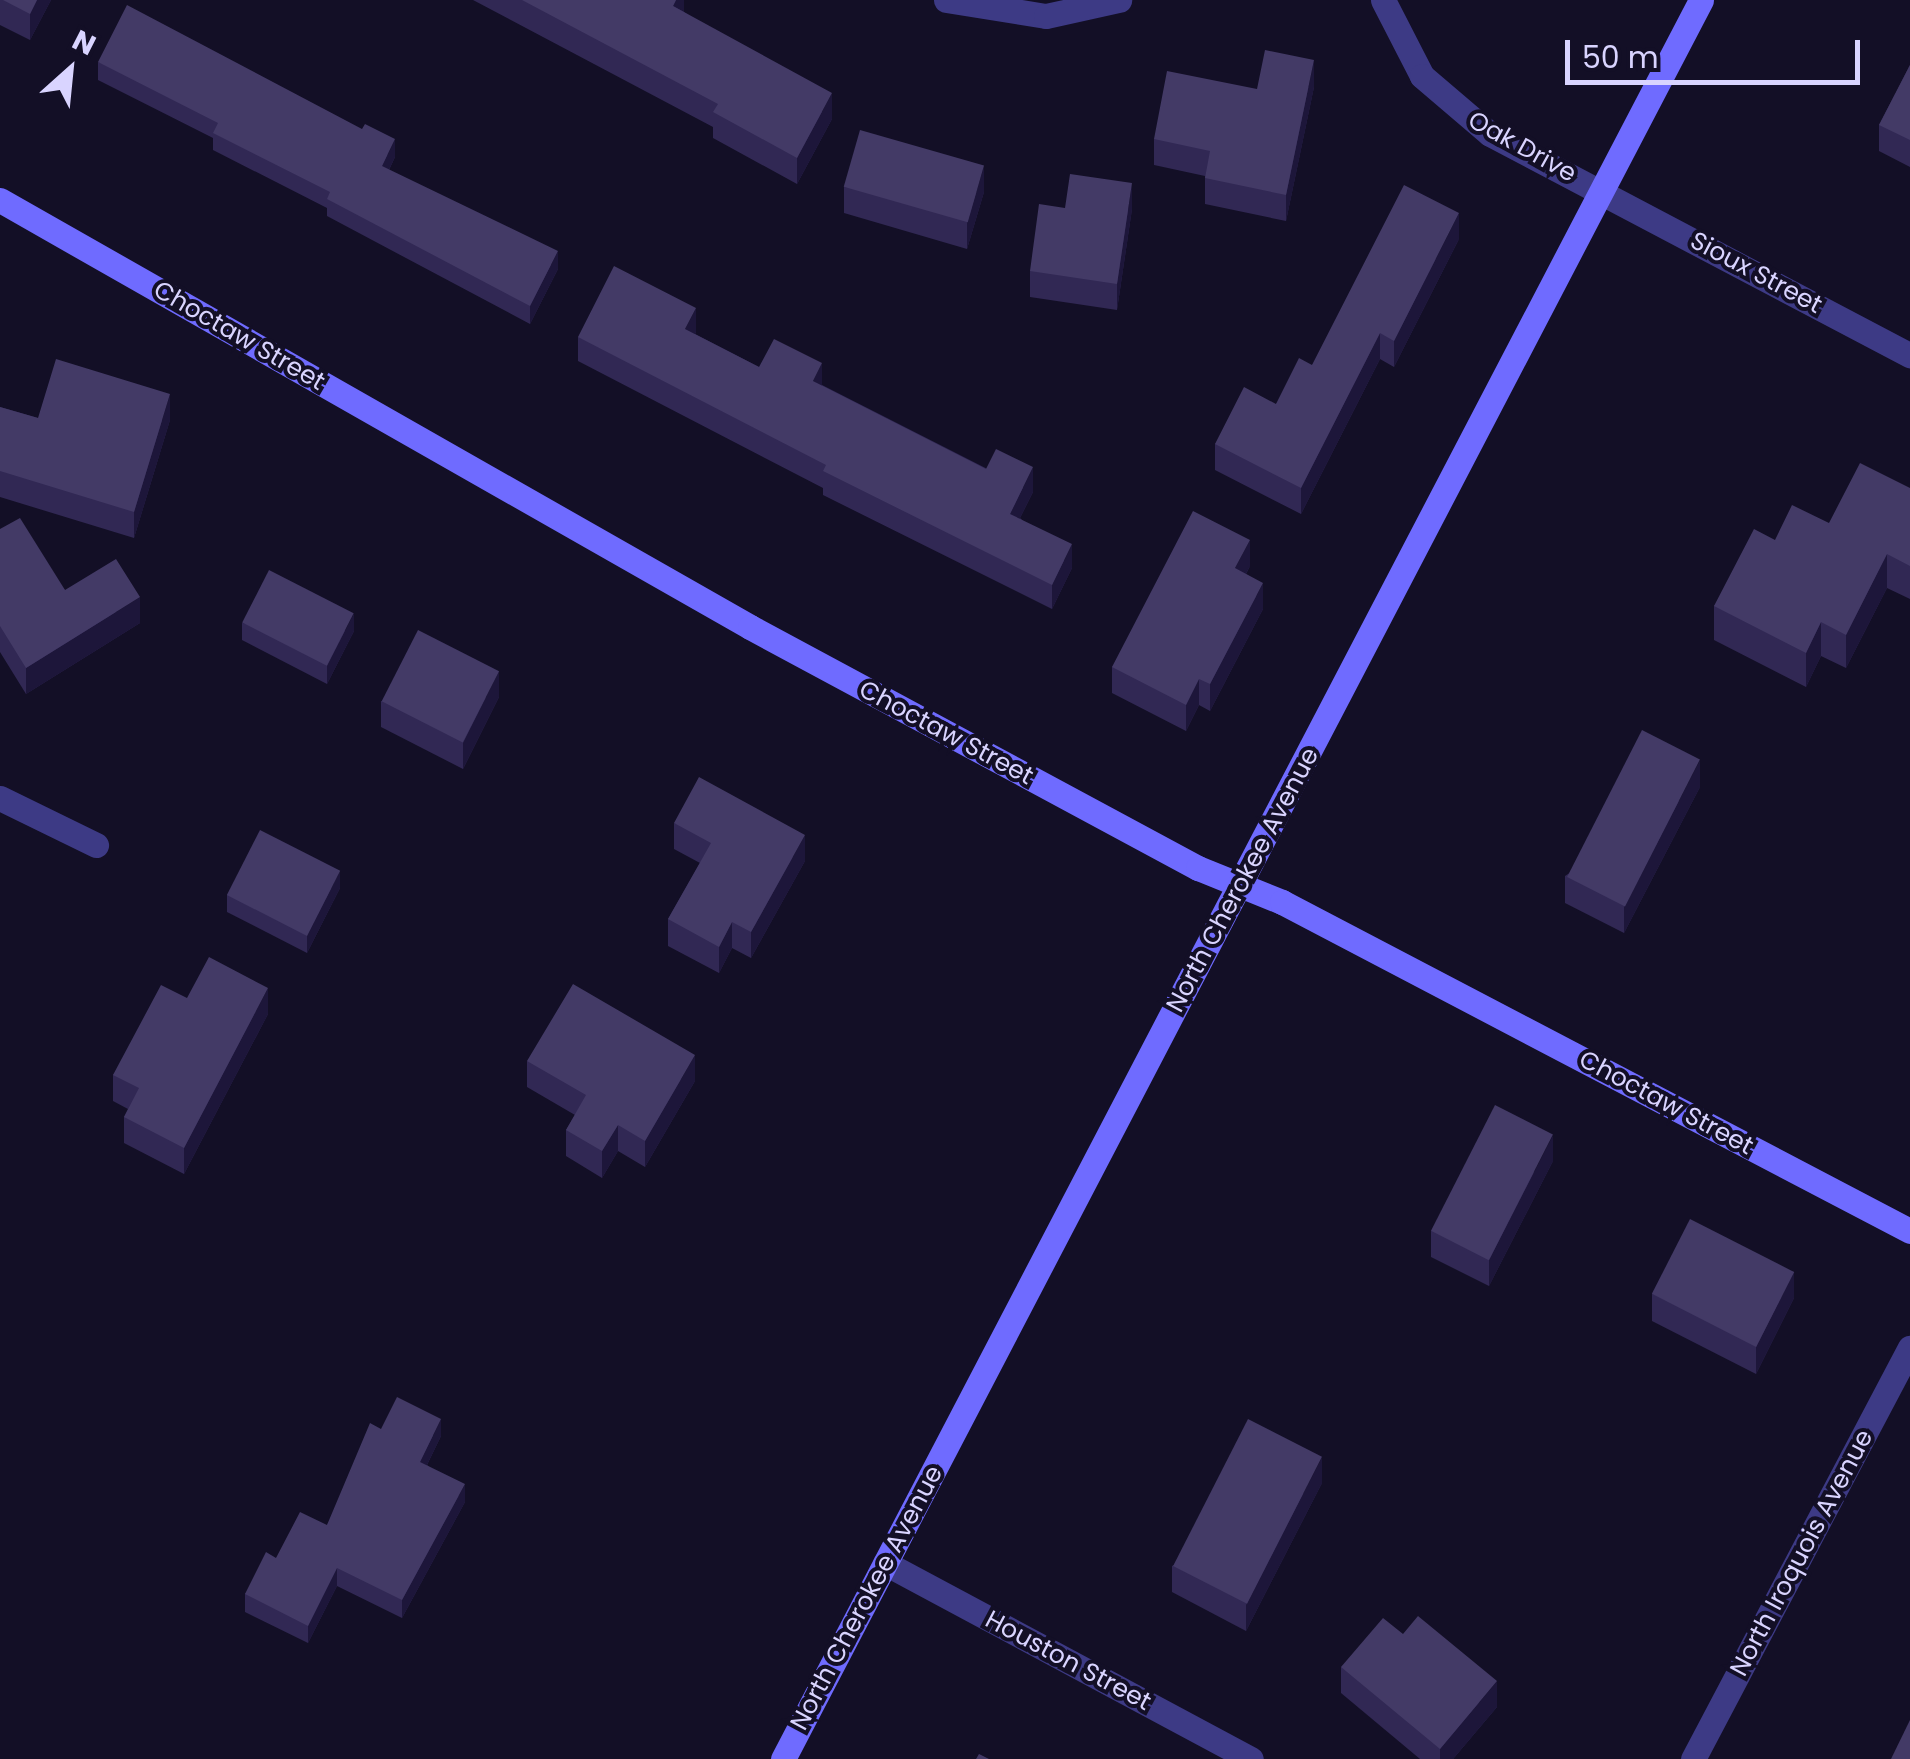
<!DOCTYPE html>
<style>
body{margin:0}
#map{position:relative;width:1910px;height:1759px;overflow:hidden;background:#130f26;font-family:Poppins,sans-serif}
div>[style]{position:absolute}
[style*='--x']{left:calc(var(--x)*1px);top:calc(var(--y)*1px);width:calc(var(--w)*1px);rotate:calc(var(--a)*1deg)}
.street>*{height:25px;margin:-12.5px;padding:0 12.5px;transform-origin:12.5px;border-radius:12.5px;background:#3d3a85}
.secondary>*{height:25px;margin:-12.5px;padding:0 12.5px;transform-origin:12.5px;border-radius:12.5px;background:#6f6bff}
.wall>*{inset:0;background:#312854}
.shaded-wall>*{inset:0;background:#1d163a}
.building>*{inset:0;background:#433a66;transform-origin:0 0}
span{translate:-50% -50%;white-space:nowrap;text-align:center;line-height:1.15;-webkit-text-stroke:8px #130f26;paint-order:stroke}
.street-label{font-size:25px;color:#d9d4ff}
.north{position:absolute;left:20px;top:20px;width:100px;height:100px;-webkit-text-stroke:8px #130f26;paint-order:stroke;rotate:27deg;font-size:28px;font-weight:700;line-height:40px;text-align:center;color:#d9d4ff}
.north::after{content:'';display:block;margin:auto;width:35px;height:45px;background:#d9d4ff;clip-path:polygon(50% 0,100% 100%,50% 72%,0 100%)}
.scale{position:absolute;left:1565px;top:40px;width:295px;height:45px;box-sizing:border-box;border:5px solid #d9d4ff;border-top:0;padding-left:12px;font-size:30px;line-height:35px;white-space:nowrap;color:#d9d4ff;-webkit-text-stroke:8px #130f26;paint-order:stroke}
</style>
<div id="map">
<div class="street">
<div style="--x:946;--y:0;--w:101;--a:9.1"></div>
<div style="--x:1046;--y:16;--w:75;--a:-12.4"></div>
<div style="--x:1383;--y:0;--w:85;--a:62.8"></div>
<div style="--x:1422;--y:76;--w:89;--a:40.5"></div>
<div style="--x:1490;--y:134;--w:475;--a:27.8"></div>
<div style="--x:0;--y:798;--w:107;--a:26.1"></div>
<div style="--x:885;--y:1563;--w:415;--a:28.2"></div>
<div style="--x:1693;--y:1759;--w:465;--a:-62.2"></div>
</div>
<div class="secondary">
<div style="--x:0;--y:200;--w:863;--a:29.65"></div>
<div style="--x:750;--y:627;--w:509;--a:28.28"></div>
<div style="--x:1198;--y:868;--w:91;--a:22"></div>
<div style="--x:1282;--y:902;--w:709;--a:27.65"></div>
<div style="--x:783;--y:1759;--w:1984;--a:-62.44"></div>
</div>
<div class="wall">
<div style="clip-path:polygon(0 0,51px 0,30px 40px,0 25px)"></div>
<div style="clip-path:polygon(473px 0,684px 0,684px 12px,832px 119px,797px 184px,713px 138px,713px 127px)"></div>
<div style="clip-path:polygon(98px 62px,395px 157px,389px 170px,558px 269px,530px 324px,327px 216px,327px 208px,213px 150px,213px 138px,98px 80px)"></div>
<div style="clip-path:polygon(1910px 65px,1910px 167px,1879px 151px,1879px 125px)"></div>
<div style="clip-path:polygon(1314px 87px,1286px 221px,1205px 204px,1205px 176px,1154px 165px,1154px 139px,1257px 89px)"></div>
<div style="clip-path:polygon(844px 187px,984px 192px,967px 249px,844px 213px)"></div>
<div style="clip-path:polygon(1065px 208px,1132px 209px,1117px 310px,1030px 297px,1030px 271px)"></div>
<div style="clip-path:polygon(1459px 239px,1394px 367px,1380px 359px,1301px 514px,1215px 470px,1215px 444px,1276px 404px,1312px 365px)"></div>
<div style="clip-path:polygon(696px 332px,695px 334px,759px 367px,822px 385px,1033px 492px,1020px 518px,1072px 568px,1052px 609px,823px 495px,823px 488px,578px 361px,578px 337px)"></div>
<div style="clip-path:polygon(0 407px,38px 418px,170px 420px,134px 538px,0 497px)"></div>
<div style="clip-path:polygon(1910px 488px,1910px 599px,1887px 588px,1846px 668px,1821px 656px,1806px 687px,1714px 640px,1714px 606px,1775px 540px,1829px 523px)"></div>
<div style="clip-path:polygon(0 529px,65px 590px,140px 623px,26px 694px,0 652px)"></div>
<div style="clip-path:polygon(1250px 566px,1246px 574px,1263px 609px,1210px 711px,1199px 705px,1186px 731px,1112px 693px,1112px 667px)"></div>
<div style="clip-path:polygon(242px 623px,354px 631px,327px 684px,242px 640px)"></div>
<div style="clip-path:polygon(499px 697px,463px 769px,381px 727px,381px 701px)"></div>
<div style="clip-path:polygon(1700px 787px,1624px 933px,1565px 903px,1565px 876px)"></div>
<div style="clip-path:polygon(674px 823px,805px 861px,751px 958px,732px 948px,719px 973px,668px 946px,668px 919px,700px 863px,674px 849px)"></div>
<div style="clip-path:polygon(340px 888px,307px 953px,227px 912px,227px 895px)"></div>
<div style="clip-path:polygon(187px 998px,268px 1014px,184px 1174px,124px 1143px,124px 1117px,128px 1109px,113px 1101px,113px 1075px)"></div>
<div style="clip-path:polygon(527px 1061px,695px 1081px,645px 1167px,618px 1151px,602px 1178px,566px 1156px,566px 1130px,575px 1115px,527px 1087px)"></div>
<div style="clip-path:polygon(1553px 1161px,1489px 1286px,1431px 1257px,1431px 1231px)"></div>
<div style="clip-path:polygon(1652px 1294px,1794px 1298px,1756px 1374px,1652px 1321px)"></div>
<div style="clip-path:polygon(381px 1429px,441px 1436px,427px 1465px,465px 1502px,402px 1618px,337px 1586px,308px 1643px,245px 1612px,245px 1594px,276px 1558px,327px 1525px)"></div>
<div style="clip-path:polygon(1322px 1483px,1246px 1631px,1172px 1592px,1172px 1566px)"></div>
<div style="clip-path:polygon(1341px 1667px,1497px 1707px,1453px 1759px,1420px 1759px,1341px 1693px)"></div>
</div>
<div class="shaded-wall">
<div style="clip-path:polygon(37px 0,51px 0,30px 40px,30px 14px)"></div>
<div style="clip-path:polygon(676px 0,684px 0,684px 12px,673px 6px)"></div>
<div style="clip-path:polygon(1314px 60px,1314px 87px,1286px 221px,1286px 195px)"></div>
<div style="clip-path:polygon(832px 93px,832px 119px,797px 184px,797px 158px)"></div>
<div style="clip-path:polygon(395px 139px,395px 157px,382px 184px,382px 166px)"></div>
<div style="clip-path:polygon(984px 166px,984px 192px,967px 249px,967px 223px)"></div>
<div style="clip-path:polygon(1132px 183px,1132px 209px,1117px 310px,1117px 284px)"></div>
<div style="clip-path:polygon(1459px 213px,1459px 239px,1394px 367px,1394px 341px)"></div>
<div style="clip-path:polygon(558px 251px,558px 269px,530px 324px,530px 306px)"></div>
<div style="clip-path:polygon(696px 308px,696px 332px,685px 353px,685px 329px)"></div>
<div style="clip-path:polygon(1380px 333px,1380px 359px,1301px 514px,1301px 488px)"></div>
<div style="clip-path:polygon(822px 363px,822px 387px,813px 381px)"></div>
<div style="clip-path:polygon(170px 394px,170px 420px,134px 538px,134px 512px)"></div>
<div style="clip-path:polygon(1033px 467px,1033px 492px,1010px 538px,1010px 514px)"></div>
<div style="clip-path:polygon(1250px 540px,1250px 566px,1235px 594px,1235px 568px)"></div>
<div style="clip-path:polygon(1072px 544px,1072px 568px,1052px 609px,1052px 585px)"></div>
<div style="clip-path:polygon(1887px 554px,1887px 588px,1846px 668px,1846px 635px)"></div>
<div style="clip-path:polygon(1263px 583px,1263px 609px,1210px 711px,1210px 684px)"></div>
<div style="clip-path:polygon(140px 597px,140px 623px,26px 694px,26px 668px)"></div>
<div style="clip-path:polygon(354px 613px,354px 631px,327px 684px,327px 666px)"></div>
<div style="clip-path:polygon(1821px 622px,1821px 656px,1806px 687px,1806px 653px)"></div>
<div style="clip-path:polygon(499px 671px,499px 697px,463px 769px,463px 743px)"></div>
<div style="clip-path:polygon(1199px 679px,1199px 705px,1186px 731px,1186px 705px)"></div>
<div style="clip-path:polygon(1700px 760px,1700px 787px,1624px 933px,1624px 907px)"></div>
<div style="clip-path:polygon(805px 835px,805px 861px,751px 958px,751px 932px)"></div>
<div style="clip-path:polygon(340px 871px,340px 888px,307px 953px,307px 935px)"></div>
<div style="clip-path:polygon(732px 922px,732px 948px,719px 973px,719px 947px)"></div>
<div style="clip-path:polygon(268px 988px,268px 1014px,184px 1174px,184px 1148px)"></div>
<div style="clip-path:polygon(695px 1055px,695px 1081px,645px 1167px,645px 1141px)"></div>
<div style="clip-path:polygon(618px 1125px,618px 1151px,602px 1178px,602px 1151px)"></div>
<div style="clip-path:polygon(1553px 1135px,1553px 1161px,1489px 1286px,1489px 1260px)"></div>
<div style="clip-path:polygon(1794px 1272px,1794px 1298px,1756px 1374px,1756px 1347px)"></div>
<div style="clip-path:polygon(441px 1419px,441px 1436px,420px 1479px,420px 1462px)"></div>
<div style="clip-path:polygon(1322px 1457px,1322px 1483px,1246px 1631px,1246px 1605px)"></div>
<div style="clip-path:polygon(465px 1484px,465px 1502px,402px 1618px,402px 1600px)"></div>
<div style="clip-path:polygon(337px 1568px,337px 1586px,308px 1643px,308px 1626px)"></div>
<div style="clip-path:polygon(1497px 1681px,1497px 1707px,1453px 1759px,1440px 1759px,1440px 1749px)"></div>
</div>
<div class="building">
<div style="clip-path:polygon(3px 0,37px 0,30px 14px)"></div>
<div style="clip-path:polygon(522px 0,676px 0,673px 6px,832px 93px,797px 158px,713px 112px,718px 104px)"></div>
<div style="clip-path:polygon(127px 5px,362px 129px,365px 124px,395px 139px,382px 166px,558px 251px,530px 306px,327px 199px,330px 192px,213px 133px,218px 123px,98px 62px)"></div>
<div style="clip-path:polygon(1265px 50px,1314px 60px,1286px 195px,1205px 178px,1210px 151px,1154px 139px,1167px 71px,1257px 89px)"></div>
<div style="clip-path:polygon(1910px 65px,1910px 140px,1879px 125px)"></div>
<div style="left:860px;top:130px;width:129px;height:59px;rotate:16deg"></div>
<div style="clip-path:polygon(1070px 174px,1132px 183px,1117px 284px,1030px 271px,1039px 204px,1065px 208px)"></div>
<div style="clip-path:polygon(1404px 185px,1459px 213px,1394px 341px,1380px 333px,1301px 488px,1215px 444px,1244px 387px,1276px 404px,1299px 358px,1312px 365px)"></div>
<div style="clip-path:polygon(614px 266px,696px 308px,685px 329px,759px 367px,774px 339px,822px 363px,813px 381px,986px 469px,996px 449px,1033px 467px,1010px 514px,1072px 544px,1052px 585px,823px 471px,826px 465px,578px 337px)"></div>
<div style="clip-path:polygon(56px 359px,170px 394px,134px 512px,0 471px,0 407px,38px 418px)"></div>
<div style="clip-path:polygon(1860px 463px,1910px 488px,1910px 566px,1887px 554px,1846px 635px,1821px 622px,1806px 653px,1714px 606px,1754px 529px,1775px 540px,1792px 505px,1829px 523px)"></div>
<div style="clip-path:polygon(1193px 511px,1250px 540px,1235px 568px,1263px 583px,1210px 684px,1199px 679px,1186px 705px,1112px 667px)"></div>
<div style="clip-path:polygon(20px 518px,65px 590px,116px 559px,140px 597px,26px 668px,0 626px,0 529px)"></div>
<div style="left:269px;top:570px;width:95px;height:59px;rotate:27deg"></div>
<div style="left:418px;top:630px;width:91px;height:80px;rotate:27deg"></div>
<div style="left:1642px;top:730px;width:65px;height:165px;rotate:27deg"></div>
<div style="clip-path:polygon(699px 777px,805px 835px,751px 932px,732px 922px,719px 947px,668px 919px,711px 843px,674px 823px)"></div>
<div style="left:260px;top:830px;width:90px;height:73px;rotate:27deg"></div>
<div style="clip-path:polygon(209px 957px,268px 988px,184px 1148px,124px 1117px,139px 1088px,113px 1075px,161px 985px,187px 998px)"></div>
<div style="clip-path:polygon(573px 984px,695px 1055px,645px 1141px,618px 1125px,602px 1151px,566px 1130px,586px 1095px,527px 1061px)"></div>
<div style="left:1495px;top:1105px;width:65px;height:141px;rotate:27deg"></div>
<div style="left:1690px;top:1219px;width:117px;height:84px;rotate:27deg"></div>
<div style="clip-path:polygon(397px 1397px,441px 1419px,420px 1462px,465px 1484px,402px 1600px,337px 1568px,308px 1626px,245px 1594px,266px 1552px,276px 1558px,300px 1512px,327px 1525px,370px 1423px,381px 1429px)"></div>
<div style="left:1248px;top:1419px;width:83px;height:165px;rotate:27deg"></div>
<div style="clip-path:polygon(1418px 1616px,1497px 1681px,1440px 1749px,1341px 1667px,1383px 1618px,1403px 1634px)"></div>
<div style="clip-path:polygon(1910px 1720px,1910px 1759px,1891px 1759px)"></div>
<div style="clip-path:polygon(979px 1754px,989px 1759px,976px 1759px)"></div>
</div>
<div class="street-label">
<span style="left:1522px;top:147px;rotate:29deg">Oak Drive</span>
<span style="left:1756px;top:273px;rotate:28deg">Sioux Street</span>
<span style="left:239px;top:336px;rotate:30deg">Choctaw Street</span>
<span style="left:946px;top:733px;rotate:28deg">Choctaw Street</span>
<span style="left:1243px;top:880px;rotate:-62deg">North Cherokee Avenue</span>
<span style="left:1666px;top:1103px;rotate:28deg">Choctaw Street</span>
<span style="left:1802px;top:1553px;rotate:-62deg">North Iroquois Avenue</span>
<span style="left:867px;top:1598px;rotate:-62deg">North Cherokee Avenue</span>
<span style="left:1068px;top:1661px;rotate:28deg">Houston Street</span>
</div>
<div class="north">N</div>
<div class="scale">50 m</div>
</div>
